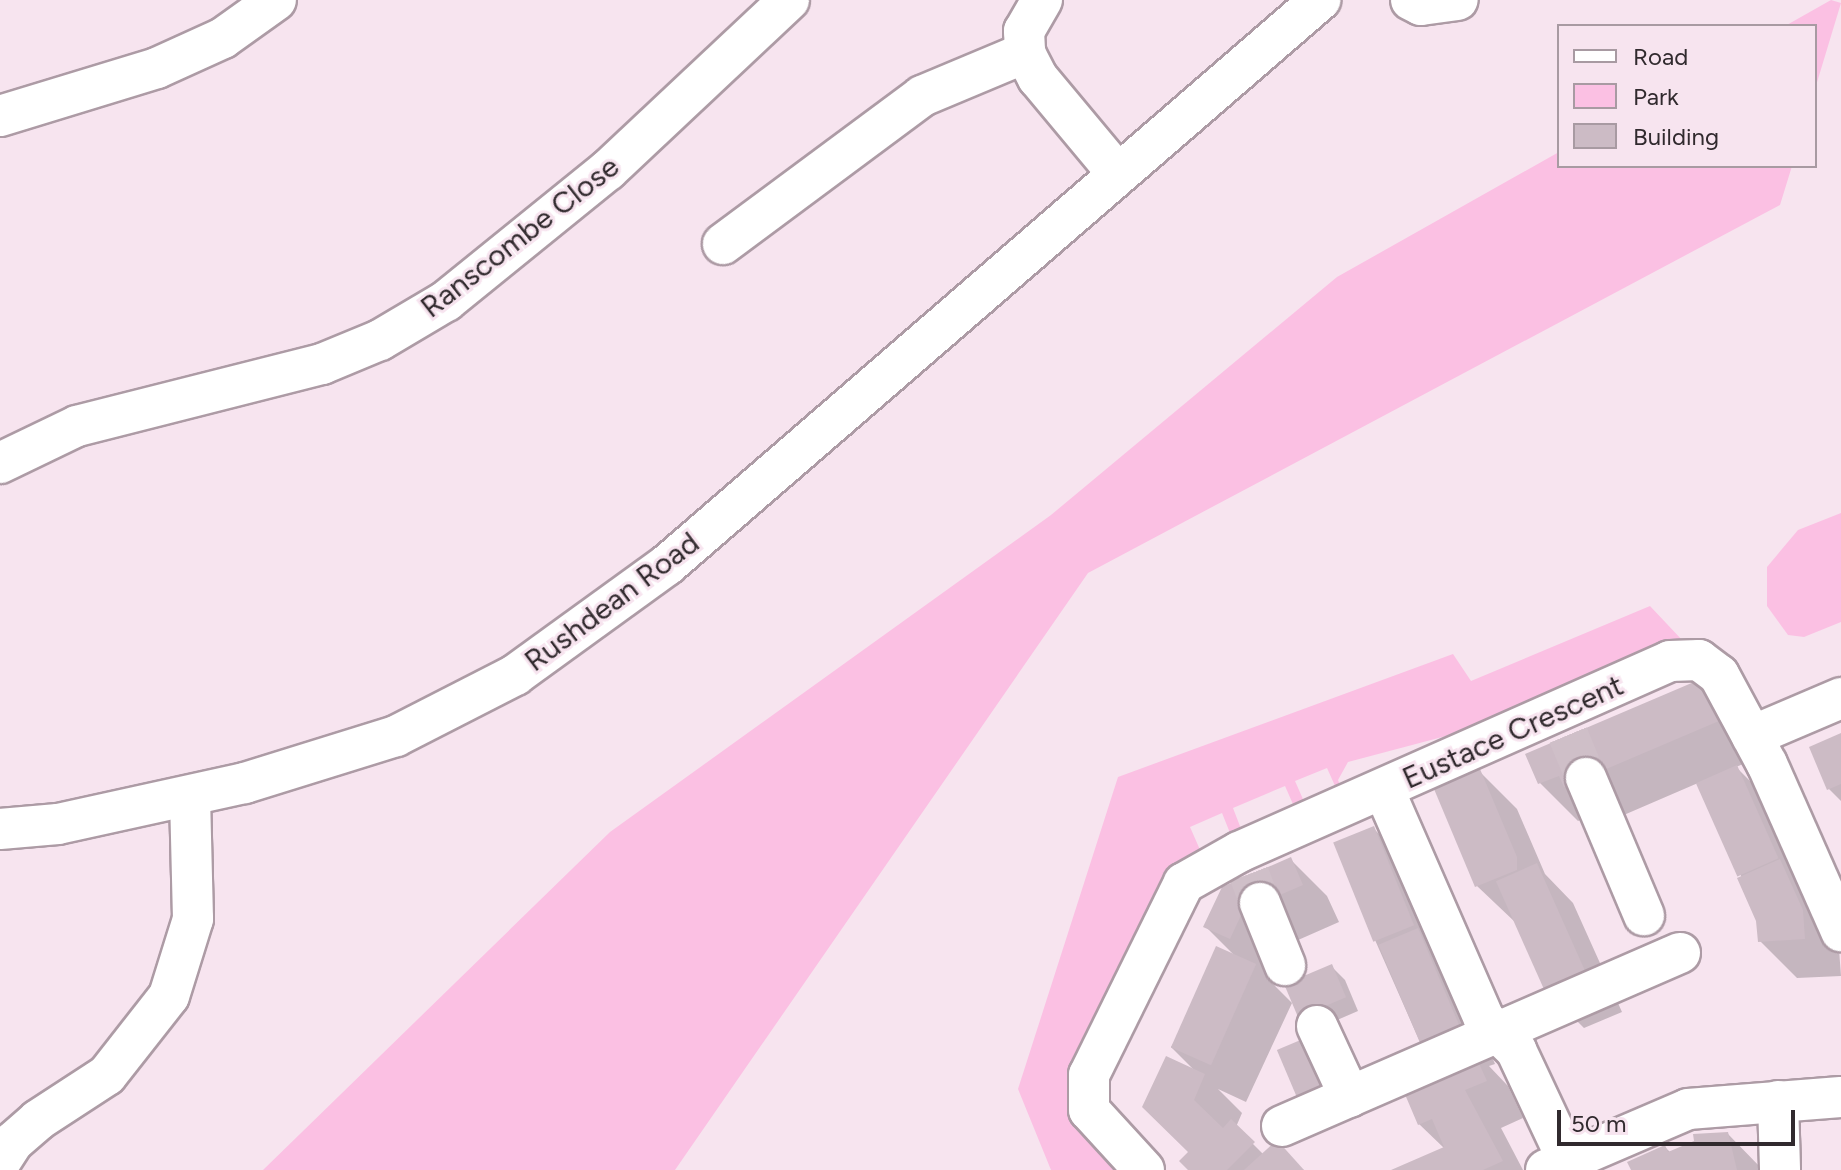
<!DOCTYPE html>
<style>
body{margin:0}
#map{position:relative;width:1841px;height:1170px;overflow:hidden;background:#f7e4ef;font-family:Figtree,sans-serif}
div>[style]{position:absolute}
[style*='--x']{left:calc(var(--x)*1px);top:calc(var(--y)*1px);width:calc(var(--w)*1px);rotate:calc(var(--a)*1deg)}
.green>*{inset:0;background:#fbc0e3}
.shadow>*{inset:0;background:#0003}
.building>*{inset:0;background:#ccbbc5;transform-origin:0 0}
.minor-tunnel>*{height:40px;margin-top:-20px;transform-origin:0;background:repeating-linear-gradient(90deg,#cfbfc8 0 40px,transparent 0 60px)}
.roads{filter:drop-shadow(2px 0 #ad9ba5) drop-shadow(-2px 0 #ad9ba5) drop-shadow(0 2px #ad9ba5) drop-shadow(0 -2px #ad9ba5)}
.minor>*{height:40px;margin:-20px;padding:0 20px;transform-origin:20px;border-radius:20px;background:#fff}
span{translate:-50% -50%;white-space:nowrap;text-align:center;line-height:1.15;-webkit-text-stroke:6px #f7e4ef;paint-order:stroke}
.street-label{font-size:30px;color:#312a2e}
.legend{position:absolute;left:1557px;top:24px;width:260px;height:144px;box-sizing:border-box;background:#f7e4ef;border:2px solid #a89aa2;margin:0;padding:10px 14px;list-style:none;font-size:24px;color:#312a2e}
.legend li{display:flex;align-items:center;gap:16px;height:40px}
.legend b{width:40px;border:2px solid #a89aa2}
.scale{position:absolute;left:1557px;top:1110px;width:238px;height:36px;box-sizing:border-box;border:4px solid #312a2e;border-top:0;padding-left:10px;font-size:24px;line-height:28px;white-space:nowrap;color:#312a2e;-webkit-text-stroke:6px #f7e4ef;paint-order:stroke}
</style>
<div id="map">
<div class="green">
<div style="clip-path:polygon(1831px 0,1841px 3px,1815px 89px,1815px 26px,1785px 26px)"></div>
<div style="clip-path:polygon(1559px 152px,1559px 166px,1792px 166px,1780px 205px,1088px 573px,675px 1170px,263px 1170px,610px 832px,1051px 515px,1337px 277px)"></div>
<div style="clip-path:polygon(1841px 513px,1841px 622px,1804px 637px,1788px 635px,1767px 606px,1767px 567px,1798px 530px)"></div>
<div style="clip-path:polygon(1650px 606px,1683px 641px,1480px 727px,1348px 762px,1338px 780px,1344px 795px,1340px 797px,1327px 768px,1295px 781px,1306px 806px,1296px 811px,1285px 786px,1233px 808px,1243px 834px,1232px 838px,1222px 813px,1190px 827px,1201px 852px,1168px 891px,1153px 900px,1067px 1079px,1072px 1118px,1116px 1170px,1051px 1170px,1018px 1089px,1118px 777px,1453px 654px,1471px 681px)"></div>
</div>
<div class="shadow">
<div style="clip-path:polygon(1700px 681px,1755px 759px,1736px 767px,1774px 805px,1839px 949px,1841px 976px,1797px 978px,1760px 941px,1758px 921px,1742px 878px,1698px 783px,1603px 824px,1593px 814px,1578px 821px,1540px 783px,1528px 755px)"></div>
<div style="clip-path:polygon(1841px 735px,1841px 801px,1829px 789px)"></div>
<div style="clip-path:polygon(1480px 772px,1517px 809px,1545px 874px,1573px 903px,1622px 1012px,1584px 1028px,1547px 991px,1516px 923px,1477px 886px)"></div>
<div style="clip-path:polygon(1373px 828px,1411px 866px,1495px 1064px,1489px 1066px,1508px 1086px,1523px 1118px,1501px 1128px,1523px 1170px,1396px 1170px,1445px 1149px,1419px 1124px,1440px 1062px,1420px 1042px,1375px 940px)"></div>
<div style="clip-path:polygon(1290px 859px,1327px 896px,1339px 922px,1280px 948px,1267px 978px,1292px 1003px,1246px 1102px,1218px 1089px,1242px 1113px,1236px 1127px,1264px 1155px,1304px 1170px,1191px 1170px,1195px 1071px,1171px 1047px,1236px 957px,1206px 927px)"></div>
<div style="clip-path:polygon(1331px 966px,1345px 980px,1358px 1011px,1314px 1030px)"></div>
<div style="clip-path:polygon(1728px 1134px,1763px 1170px,1633px 1170px,1665px 1147px,1671px 1153px)"></div>
</div>
<div class="building">
<div style="clip-path:polygon(1701px 679px,1719px 721px,1564px 787px,1559px 776px,1538px 784px,1525px 754px)"></div>
<div style="clip-path:polygon(1841px 733px,1841px 784px,1827px 790px,1809px 747px)"></div>
<div style="left:1737px;top:765px;width:102px;height:45px;rotate:66deg"></div>
<div style="clip-path:polygon(1480px 769px,1517px 857px,1517px 870px,1475px 887px,1434px 789px)"></div>
<div style="left:1374px;top:826px;width:107px;height:44px;rotate:68deg"></div>
<div style="clip-path:polygon(1291px 857px,1303px 885px,1243px 911px,1230px 939px,1203px 927px,1222px 887px)"></div>
<div style="clip-path:polygon(1780px 859px,1803px 910px,1805px 939px,1758px 942px,1756px 921px,1737px 878px)"></div>
<div style="left:1537px;top:863px;width:121px;height:45px;rotate:66deg"></div>
<div style="left:1418px;top:928px;width:106px;height:43px;rotate:67deg"></div>
<div style="left:1216px;top:946px;width:44px;height:111px;rotate:24deg"></div>
<div style="left:1332px;top:964px;width:36px;height:52px;rotate:67deg"></div>
<div style="left:1310px;top:1036px;width:51px;height:36px;rotate:67deg"></div>
<div style="clip-path:polygon(1471px 1046px,1487px 1081px,1465px 1090px,1503px 1161px,1483px 1170px,1391px 1170px,1444px 1147px,1432px 1119px,1418px 1125px,1398px 1078px)"></div>
<div style="clip-path:polygon(1166px 1056px,1205px 1074px,1194px 1100px,1223px 1128px,1231px 1119px,1255px 1142px,1227px 1170px,1188px 1170px,1179px 1161px,1188px 1152px,1142px 1107px)"></div>
<div style="clip-path:polygon(1728px 1132px,1737px 1170px,1631px 1170px,1627px 1162px,1665px 1145px,1668px 1152px,1694px 1141px,1693px 1134px)"></div>
<div style="clip-path:polygon(1277px 1140px,1304px 1170px,1244px 1170px)"></div>
</div>
<div class="minor-tunnel">
<div style="--x:1568;--y:735;--w:47;--a:67.3"></div>
<div style="--x:1249;--y:874;--w:31;--a:69"></div>
</div>
<div class="roads">
<div class="minor">
<div style="--x:1042;--y:0;--w:36;--a:120"></div>
<div style="--x:1024;--y:31;--w:22;--a:87"></div>
<div style="--x:1025;--y:53;--w:28;--a:63"></div>
<div style="--x:1038;--y:78;--w:125;--a:50.2"></div>
<div style="--x:1411;--y:0;--w:11;--a:27"></div>
<div style="--x:1421;--y:5;--w:37;--a:-8"></div>
<div style="--x:0;--y:116;--w:164;--a:-17"></div>
<div style="--x:157;--y:68;--w:72;--a:-24.4"></div>
<div style="--x:223;--y:38;--w:65;--a:-35.6"></div>
<div style="--x:723;--y:244;--w:248;--a:-36.6"></div>
<div style="--x:922;--y:96;--w:112;--a:-22.7"></div>
<div style="--x:0;--y:463;--w:85;--a:-25.7"></div>
<div style="--x:77;--y:426;--w:253;--a:-14.2"></div>
<div style="--x:322;--y:364;--w:63;--a:-22.5"></div>
<div style="--x:380;--y:340;--w:77;--a:-30.6"></div>
<div style="--x:446;--y:301;--w:208;--a:-39"></div>
<div style="--x:608;--y:170;--w:248;--a:-43.2"></div>
<div style="--x:1752;--y:736;--w:97;--a:-23.1"></div>
<div style="--x:1586;--y:778;--w:149;--a:67.1"></div>
<div style="--x:1384;--y:790;--w:250;--a:66.4"></div>
<div style="--x:1484;--y:1019;--w:45;--a:44.1"></div>
<div style="--x:1516;--y:1050;--w:123;--a:64.9"></div>
<div style="--x:0;--y:829;--w:58;--a:-4.9"></div>
<div style="--x:58;--y:824;--w:191;--a:-12.4"></div>
<div style="--x:245;--y:783;--w:158;--a:-17.3"></div>
<div style="--x:396;--y:736;--w:134;--a:-27.1"></div>
<div style="--x:515;--y:675;--w:188;--a:-35.9"></div>
<div style="--x:667;--y:565;--w:864;--a:-40.87"></div>
<div style="--x:1260;--y:903;--w:67;--a:68"></div>
<div style="--x:1317;--y:1026;--w:78;--a:65.1"></div>
<div style="--x:1778;--y:1101;--w:69;--a:88.3"></div>
<div style="--x:1282;--y:1126;--w:434;--a:-23.5"></div>
<div style="--x:0;--y:1162;--w:24;--a:-57"></div>
<div style="--x:13;--y:1142;--w:33;--a:-41"></div>
<div style="--x:38;--y:1120;--w:82;--a:-33.1"></div>
<div style="--x:107;--y:1075;--w:100;--a:-51.9"></div>
<div style="--x:169;--y:996;--w:81;--a:-72.7"></div>
<div style="--x:193;--y:919;--w:123;--a:-91.4"></div>
<div style="--x:1144;--y:1170;--w:81;--a:-132.5"></div>
<div style="--x:1089;--y:1110;--w:35;--a:-90"></div>
<div style="--x:1089;--y:1075;--w:214;--a:-63.7"></div>
<div style="--x:1184;--y:883;--w:63;--a:-29.4"></div>
<div style="--x:1239;--y:852;--w:471;--a:-23.9"></div>
<div style="--x:1670;--y:661;--w:29;--a:-2"></div>
<div style="--x:1699;--y:660;--w:25;--a:37"></div>
<div style="--x:1719;--y:675;--w:101;--a:61.7"></div>
<div style="--x:1767;--y:764;--w:183;--a:66.1"></div>
<div style="--x:1546;--y:1170;--w:155;--a:-23.2"></div>
<div style="--x:1688;--y:1109;--w:153;--a:-4.5"></div>
</div>
</div>
<div class="street-label">
<span style="left:520px;top:237px;rotate:-38deg">Ranscombe Close</span>
<span style="left:612px;top:602px;rotate:-37deg">Rushdean Road</span>
<span style="left:1513px;top:732px;rotate:-24deg">Eustace Crescent</span>
</div>
<ul class="legend">
<li><b style="height:10px;background:#fff"></b>Road</li>
<li><b style="height:22px;background:#fbc0e3"></b>Park</li>
<li><b style="height:22px;background:#ccbbc5"></b>Building</li>
</ul>
<div class="scale">50 m</div>
</div>
